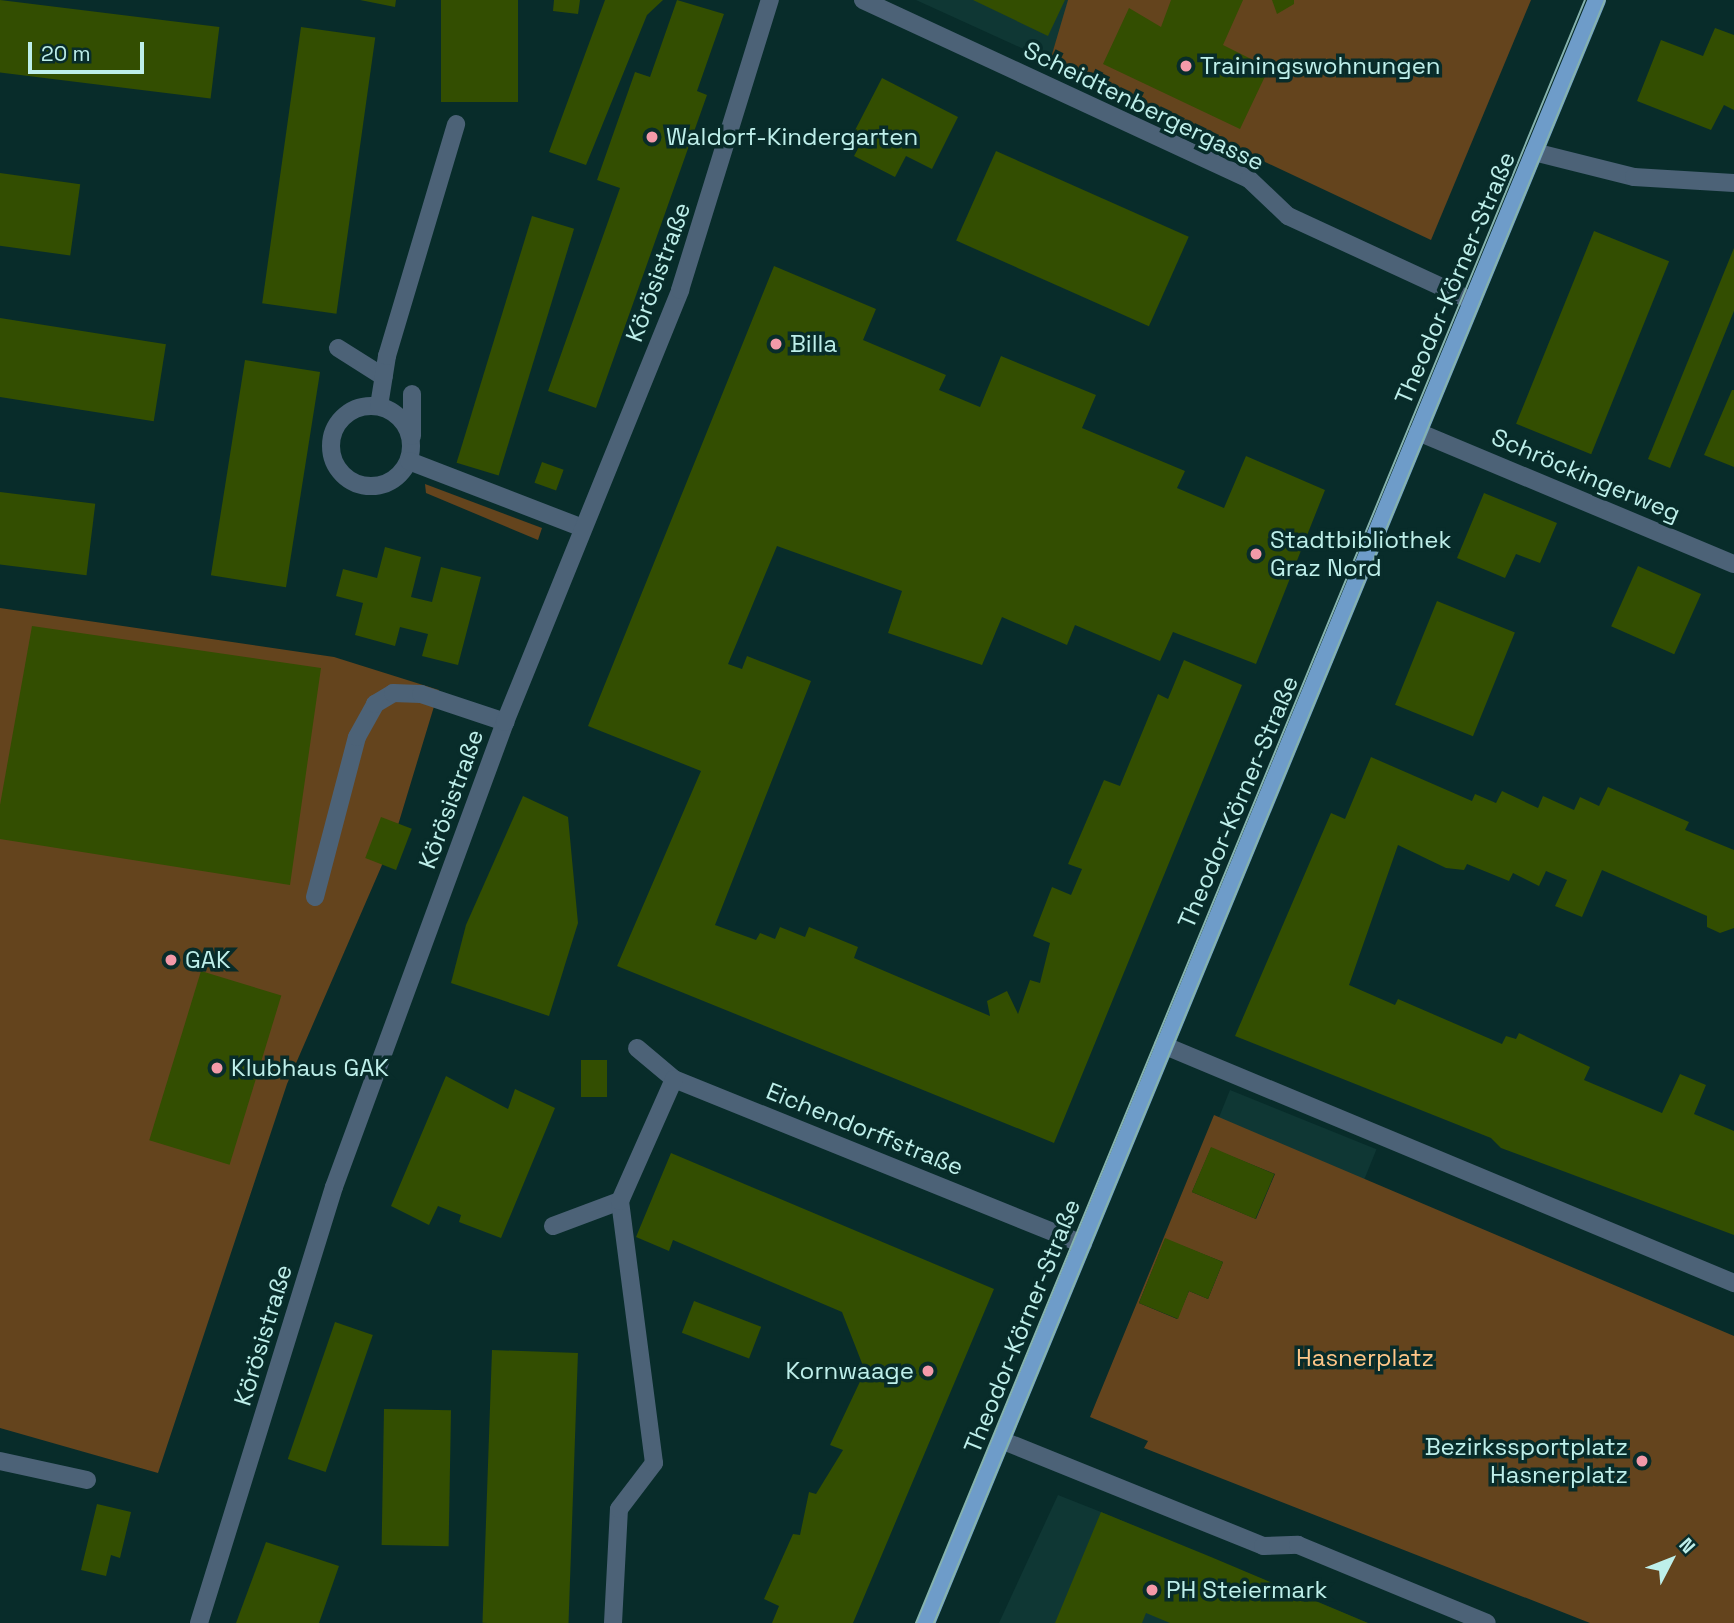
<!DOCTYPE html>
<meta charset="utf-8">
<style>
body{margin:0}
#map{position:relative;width:1734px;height:1623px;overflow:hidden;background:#082c2a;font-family:"Space Grotesk",sans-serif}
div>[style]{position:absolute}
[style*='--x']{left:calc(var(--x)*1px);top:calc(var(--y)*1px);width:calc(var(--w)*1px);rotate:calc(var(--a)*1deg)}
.built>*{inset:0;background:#0f3734;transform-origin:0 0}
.green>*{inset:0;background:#64441d}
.building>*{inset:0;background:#334e01;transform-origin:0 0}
.minor>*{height:18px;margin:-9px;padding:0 9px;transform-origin:9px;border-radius:9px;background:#4c6277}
.minor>.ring{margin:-9px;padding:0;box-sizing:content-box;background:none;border:18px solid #4c6277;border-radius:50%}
.major>*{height:18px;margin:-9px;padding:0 9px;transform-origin:9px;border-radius:9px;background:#6e9cc9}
.tram>*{height:2px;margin:-1px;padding:0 1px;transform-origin:1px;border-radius:1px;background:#85b2ae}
.dots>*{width:19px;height:19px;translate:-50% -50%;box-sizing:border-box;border:4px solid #082c2a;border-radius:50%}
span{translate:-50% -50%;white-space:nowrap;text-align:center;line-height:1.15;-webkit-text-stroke:7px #082c2a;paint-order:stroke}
.poi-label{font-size:24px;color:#beefea}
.left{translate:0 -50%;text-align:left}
.right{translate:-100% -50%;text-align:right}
.street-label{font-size:24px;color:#beefea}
.park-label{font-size:24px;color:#fec688}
.north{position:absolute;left:1636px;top:1525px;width:70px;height:70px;-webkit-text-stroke:5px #082c2a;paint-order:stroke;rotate:48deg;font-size:19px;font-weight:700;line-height:28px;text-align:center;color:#beefea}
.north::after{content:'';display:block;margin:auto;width:24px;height:32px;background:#beefea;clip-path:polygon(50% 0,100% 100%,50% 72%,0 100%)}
.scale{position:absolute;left:28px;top:42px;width:116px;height:32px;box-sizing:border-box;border:4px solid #beefea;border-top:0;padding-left:9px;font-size:21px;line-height:24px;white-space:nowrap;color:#beefea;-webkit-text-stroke:5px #082c2a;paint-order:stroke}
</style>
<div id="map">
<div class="built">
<div style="clip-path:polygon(916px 0,1068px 0,1069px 6px,1050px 61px)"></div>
<div style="left:1230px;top:1090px;width:158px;height:53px;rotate:22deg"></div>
<div style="clip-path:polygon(1058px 1495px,1101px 1512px,1368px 1623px,999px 1623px)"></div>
</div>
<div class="green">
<div style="clip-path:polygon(1068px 0,1531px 0,1431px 240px,1050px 61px)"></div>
<div style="clip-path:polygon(425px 484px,542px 528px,538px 540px,426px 493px)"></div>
<div style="clip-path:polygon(0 608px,334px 657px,439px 690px,395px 835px,287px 1084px,158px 1473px,0 1428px)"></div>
<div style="clip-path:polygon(evenodd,1214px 1115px,1734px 1336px,1734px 1623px,1590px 1623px,1144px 1448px,1148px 1441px,1090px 1417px,1214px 1115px,1211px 1148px,1275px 1174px,1256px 1219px,1192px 1192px,1211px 1148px,1214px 1115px,1165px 1239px,1223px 1262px,1208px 1299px,1189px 1291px,1177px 1319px,1139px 1303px,1165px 1239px)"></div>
</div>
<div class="building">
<div style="left:0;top:0;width:221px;height:72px;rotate:7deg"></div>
<div style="clip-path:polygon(360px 0,396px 0,395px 7px)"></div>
<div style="left:441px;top:0;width:77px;height:102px"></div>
<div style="clip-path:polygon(554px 0,580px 0,578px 14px,553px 11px)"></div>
<div style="clip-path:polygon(605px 0,663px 0,647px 15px,586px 165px,549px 152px)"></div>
<div style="clip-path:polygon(677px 0,724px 14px,697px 91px,707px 95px,596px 408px,548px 391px,620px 188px,597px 180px,635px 72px,650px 77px)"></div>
<div style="clip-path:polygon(973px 0,1065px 0,1048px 36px)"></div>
<div style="clip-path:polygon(1171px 0,1243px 0,1223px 45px,1269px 68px,1240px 129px,1103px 64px,1129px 8px,1161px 27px)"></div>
<div style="clip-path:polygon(1272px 0,1294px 0,1294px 4px,1277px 14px)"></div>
<div style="left:301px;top:27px;width:75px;height:279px;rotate:8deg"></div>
<div style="clip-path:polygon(1715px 28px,1734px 35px,1734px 110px,1724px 105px,1711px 130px,1637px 101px,1661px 40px,1703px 56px)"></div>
<div style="clip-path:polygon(882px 78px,958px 117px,932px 169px,906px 156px,895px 177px,854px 156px,861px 143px,851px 138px)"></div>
<div style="left:996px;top:151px;width:211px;height:98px;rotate:24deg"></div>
<div style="left:0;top:173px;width:81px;height:72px;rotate:8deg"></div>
<div style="left:532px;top:216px;width:44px;height:258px;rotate:17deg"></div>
<div style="left:1594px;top:231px;width:81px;height:208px;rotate:22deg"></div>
<div style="clip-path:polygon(1734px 248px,1734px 311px,1670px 468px,1648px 459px)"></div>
<div style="clip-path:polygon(774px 266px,876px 309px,863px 340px,946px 375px,939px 390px,980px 407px,1001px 356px,1096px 395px,1082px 428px,1185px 471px,1177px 488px,1224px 508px,1246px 456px,1325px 490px,1256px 664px,1173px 632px,1160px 661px,1075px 625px,1067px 645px,1002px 617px,982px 665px,888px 633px,902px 591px,777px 546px,728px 664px,742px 669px,747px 656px,811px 681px,715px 925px,756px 940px,760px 933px,775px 939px,780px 927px,805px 937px,809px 927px,858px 947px,854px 958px,990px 1016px,987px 1001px,1007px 991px,1018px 1014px,1030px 980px,1040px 983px,1050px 943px,1033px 936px,1052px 887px,1071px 895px,1082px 869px,1068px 864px,1104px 780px,1120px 786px,1158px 694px,1168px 699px,1184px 660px,1242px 685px,1054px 1143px,617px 966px,701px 771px,588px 726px)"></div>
<div style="left:0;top:318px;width:168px;height:78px;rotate:9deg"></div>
<div style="left:245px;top:360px;width:76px;height:218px;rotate:9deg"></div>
<div style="clip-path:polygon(1732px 390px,1734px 390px,1734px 467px,1704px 455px)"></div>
<div style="left:542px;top:462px;width:23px;height:22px;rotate:20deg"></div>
<div style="left:0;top:492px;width:96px;height:72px;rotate:7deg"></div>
<div style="clip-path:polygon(1484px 493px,1557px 523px,1540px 563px,1516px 554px,1505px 578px,1457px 558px)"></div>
<div style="clip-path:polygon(385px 547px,421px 557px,411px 597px,432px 602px,441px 567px,481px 577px,458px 665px,422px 656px,428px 634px,400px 627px,395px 646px,355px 635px,363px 603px,336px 596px,343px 569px,377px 578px)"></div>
<div style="left:1638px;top:566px;width:69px;height:66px;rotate:24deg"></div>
<div style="left:1437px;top:601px;width:84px;height:112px;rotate:22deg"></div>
<div style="clip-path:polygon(32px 626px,321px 668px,290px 885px,0 839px,0 805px)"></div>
<div style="clip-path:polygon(1371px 757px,1472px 801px,1475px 794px,1496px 803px,1502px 791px,1538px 808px,1543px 796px,1574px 810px,1580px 797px,1599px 806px,1608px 787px,1689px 822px,1685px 830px,1734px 850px,1734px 928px,1720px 933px,1707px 927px,1707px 916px,1602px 870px,1582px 917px,1555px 906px,1567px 880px,1546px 871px,1539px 886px,1513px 873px,1509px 881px,1467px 864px,1464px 870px,1446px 868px,1398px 845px,1349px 985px,1395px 1005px,1398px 999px,1502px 1044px,1506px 1036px,1516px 1039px,1519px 1033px,1590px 1067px,1584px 1080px,1662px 1113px,1680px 1074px,1706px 1085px,1694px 1114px,1734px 1131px,1734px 1235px,1501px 1148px,1491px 1138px,1235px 1036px,1331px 813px,1345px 819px)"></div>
<div style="clip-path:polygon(523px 796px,568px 817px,578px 923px,549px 1016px,451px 983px,466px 925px)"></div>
<div style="left:381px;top:817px;width:33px;height:44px;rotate:21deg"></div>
<div style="left:201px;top:971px;width:84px;height:177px;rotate:17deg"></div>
<div style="left:581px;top:1060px;width:26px;height:37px"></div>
<div style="clip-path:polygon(446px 1076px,508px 1109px,515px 1089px,555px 1108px,501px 1238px,459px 1222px,461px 1215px,438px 1206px,429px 1225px,391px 1206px)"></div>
<div style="left:1211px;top:1147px;width:69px;height:49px;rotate:23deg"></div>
<div style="clip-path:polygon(671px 1153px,994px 1289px,853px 1623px,772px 1623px,779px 1606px,764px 1599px,793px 1534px,800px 1535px,809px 1492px,816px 1494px,843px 1450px,830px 1445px,865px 1371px,842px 1312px,673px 1240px,669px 1251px,636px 1237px)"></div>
<div style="clip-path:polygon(1165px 1238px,1223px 1262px,1208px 1299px,1189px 1291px,1178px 1319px,1139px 1303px)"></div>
<div style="left:694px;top:1301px;width:72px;height:34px;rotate:21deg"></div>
<div style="left:335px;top:1322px;width:40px;height:145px;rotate:19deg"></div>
<div style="left:492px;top:1350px;width:86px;height:273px;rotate:2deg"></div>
<div style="left:384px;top:1409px;width:67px;height:136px;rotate:1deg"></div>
<div style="clip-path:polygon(97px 1504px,131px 1512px,120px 1558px,111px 1555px,106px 1576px,81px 1570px)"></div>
<div style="clip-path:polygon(1101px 1512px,1211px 1557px,1368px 1623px,1170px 1623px,1146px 1613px,1142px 1623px,1055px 1623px)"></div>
<div style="clip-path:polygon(266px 1542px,339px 1566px,319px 1623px,236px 1623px)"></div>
</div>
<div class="minor">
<div style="--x:863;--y:0;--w:425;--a:24.9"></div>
<div style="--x:1249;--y:179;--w:54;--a:43.5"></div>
<div style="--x:1288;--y:216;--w:203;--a:24.8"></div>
<div style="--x:1534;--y:152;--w:103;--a:14"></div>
<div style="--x:1634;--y:177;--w:100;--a:3.4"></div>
<div style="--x:338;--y:348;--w:54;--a:32.2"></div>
<div class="ring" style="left:331px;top:406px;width:62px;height:62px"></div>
<div style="--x:379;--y:406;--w:51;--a:-80.9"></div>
<div style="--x:387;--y:356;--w:242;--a:-73.4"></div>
<div style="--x:1418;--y:432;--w:342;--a:22.7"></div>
<div style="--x:412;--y:436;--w:42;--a:-90"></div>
<div style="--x:409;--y:461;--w:186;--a:21.1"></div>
<div style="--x:315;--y:897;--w:165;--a:-75.3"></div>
<div style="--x:357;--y:737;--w:38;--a:-61"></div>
<div style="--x:375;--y:704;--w:21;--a:-31"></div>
<div style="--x:393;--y:693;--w:28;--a:2"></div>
<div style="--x:421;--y:694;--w:89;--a:18.4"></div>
<div style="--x:1163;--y:1045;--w:619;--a:22.63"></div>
<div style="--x:637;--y:1048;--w:48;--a:40"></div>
<div style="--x:674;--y:1079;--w:441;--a:22"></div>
<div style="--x:553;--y:1226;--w:72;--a:-20.5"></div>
<div style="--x:1001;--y:1440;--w:283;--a:22"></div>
<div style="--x:1263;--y:1546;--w:35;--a:-2"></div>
<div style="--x:1298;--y:1545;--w:204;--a:22.4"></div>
<div style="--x:0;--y:1461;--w:89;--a:12.3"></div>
<div style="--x:199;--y:1623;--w:456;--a:-72.8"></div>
<div style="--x:334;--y:1187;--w:495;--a:-69.8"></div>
<div style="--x:505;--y:722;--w:466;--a:-67.9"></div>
<div style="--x:680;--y:290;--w:304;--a:-72.8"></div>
<div style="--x:613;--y:1623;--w:114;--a:-87"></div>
<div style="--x:619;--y:1509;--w:58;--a:-52.7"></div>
<div style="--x:654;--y:1463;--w:264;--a:-97.4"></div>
<div style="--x:620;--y:1201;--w:133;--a:-66.1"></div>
</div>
<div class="major">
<div style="--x:926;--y:1623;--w:1756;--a:-67.54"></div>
</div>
<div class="tram">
<div style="--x:916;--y:1623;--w:1755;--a:-67.6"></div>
<div style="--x:934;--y:1623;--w:1756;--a:-67.54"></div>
</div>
<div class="dots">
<div style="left:1186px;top:66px;background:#f39aa9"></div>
<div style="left:652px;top:137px;background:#f39aa9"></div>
<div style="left:776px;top:344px;background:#f39aa9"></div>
<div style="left:1256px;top:554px;background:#f39aa9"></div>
<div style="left:171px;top:960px;background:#f39aa9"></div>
<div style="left:217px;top:1068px;background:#f39aa9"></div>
<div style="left:928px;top:1371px;background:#f39aa9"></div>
<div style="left:1642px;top:1461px;background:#f39aa9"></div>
<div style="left:1152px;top:1590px;background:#f39aa9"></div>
</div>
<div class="poi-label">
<span class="left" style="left:1200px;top:66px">Trainingswohnungen</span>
<span class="left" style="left:666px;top:137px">Waldorf-Kindergarten</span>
<span class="left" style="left:790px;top:344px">Billa</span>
<span class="left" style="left:1270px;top:554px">Stadtbibliothek<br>Graz Nord</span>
<span class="left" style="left:185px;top:960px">GAK</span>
<span class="left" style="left:231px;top:1068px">Klubhaus GAK</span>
<span class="right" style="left:914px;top:1371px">Kornwaage</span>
<span class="right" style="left:1628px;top:1461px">Bezirkssportplatz<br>Hasnerplatz</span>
<span class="left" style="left:1166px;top:1590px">PH Steiermark</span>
</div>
<div class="street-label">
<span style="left:1144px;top:106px;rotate:26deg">Scheidtenbergergasse</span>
<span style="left:658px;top:272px;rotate:-70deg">Körösistraße</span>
<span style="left:1455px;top:278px;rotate:-67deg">Theodor-Körner-Straße</span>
<span style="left:1586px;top:475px;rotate:23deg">Schröckingerweg</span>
<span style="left:451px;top:799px;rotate:-70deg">Körösistraße</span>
<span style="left:1238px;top:802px;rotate:-67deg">Theodor-Körner-Straße</span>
<span style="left:865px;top:1129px;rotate:22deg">Eichendorffstraße</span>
<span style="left:1022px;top:1326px;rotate:-68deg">Theodor-Körner-Straße</span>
<span style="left:263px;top:1335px;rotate:-73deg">Körösistraße</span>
</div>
<div class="park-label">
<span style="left:1365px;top:1358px">Hasnerplatz</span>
</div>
<div class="north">N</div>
<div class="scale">20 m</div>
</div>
